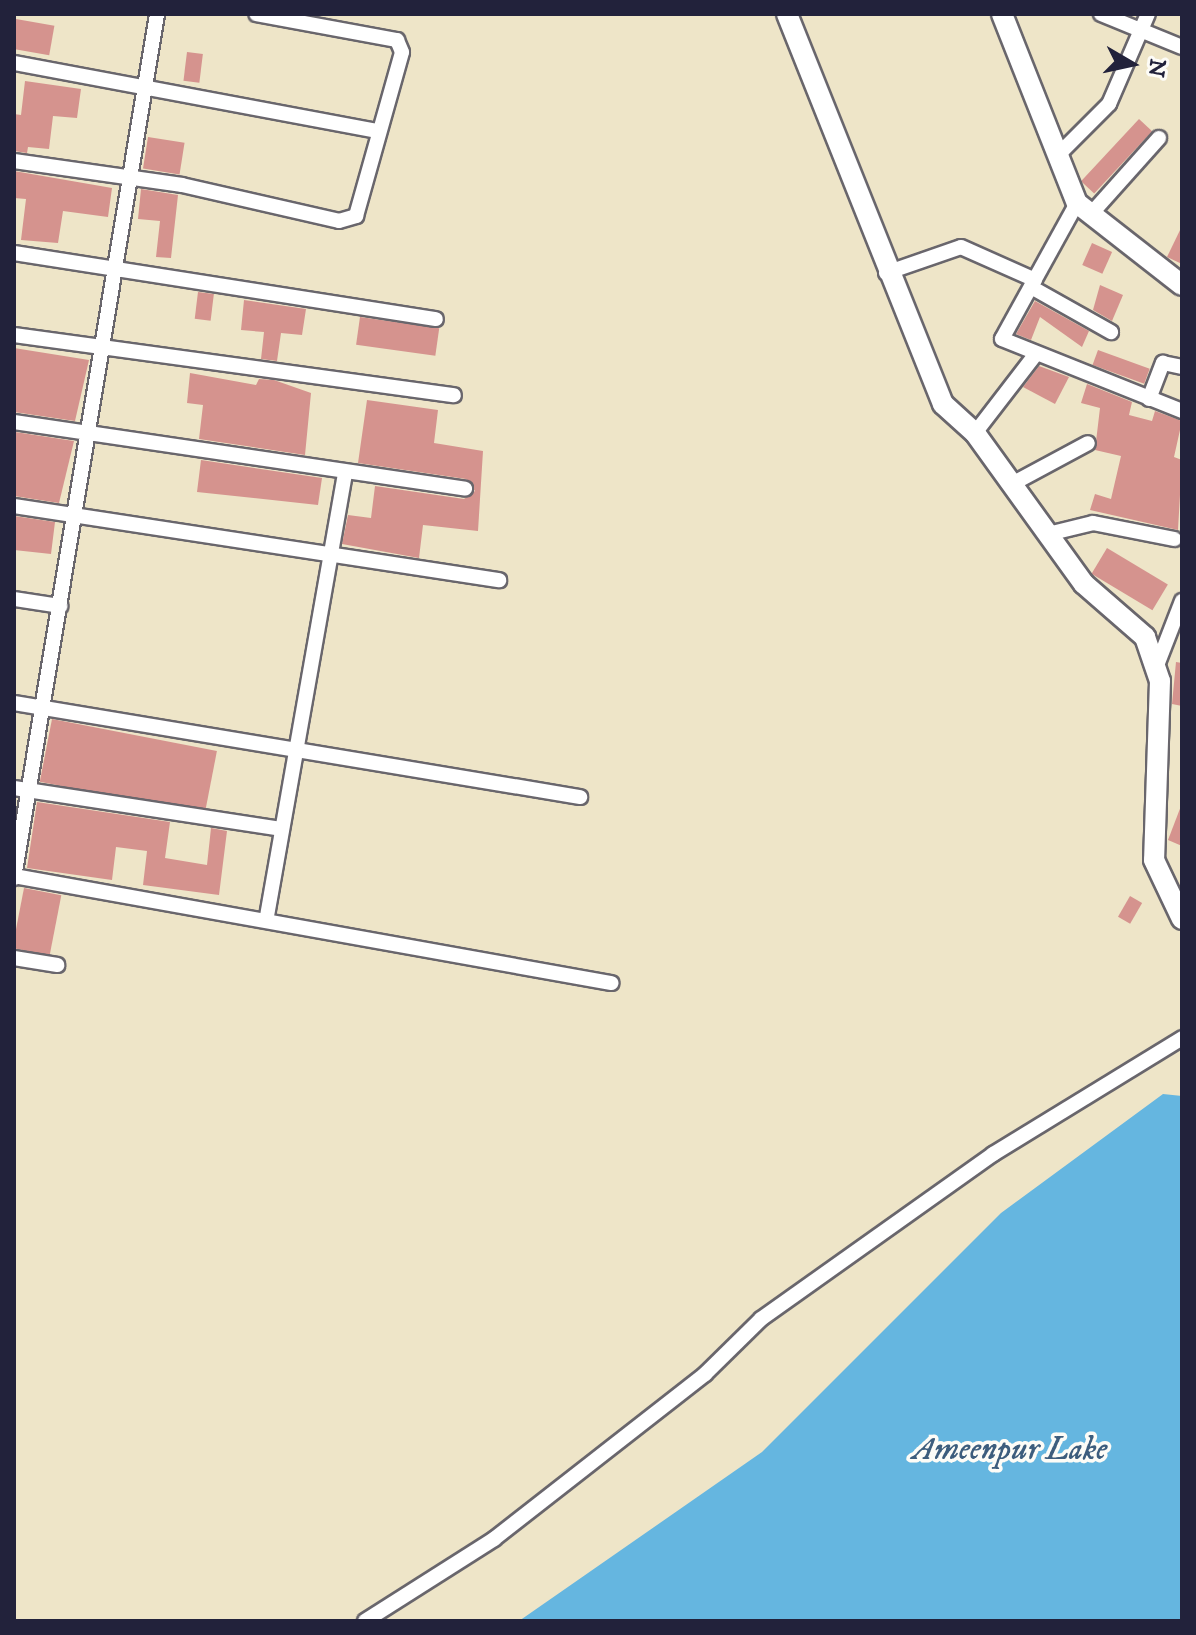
<!DOCTYPE html>
<style>
body{margin:0}
#map{position:relative;width:1196px;height:1635px;overflow:hidden;background:#eee5c8;font-family:"IM FELL DW Pica",serif}
div>[style]{position:absolute}
[style*='--x']{left:calc(var(--x)*1px);top:calc(var(--y)*1px);width:calc(var(--w)*1px);rotate:calc(var(--a)*1deg)}
.water>*{inset:0;background:#65b6e0}
.building>*{inset:0;background:#d5938e;transform-origin:0 0}
.roads{filter:drop-shadow(2px 0 #69666c) drop-shadow(-2px 0 #69666c) drop-shadow(0 2px #69666c) drop-shadow(0 -2px #69666c)}
.street>*{height:14px;margin:-7px;padding:0 7px;transform-origin:7px;border-radius:7px;background:#fff}
.secondary>*{height:20px;margin:-10px;padding:0 10px;transform-origin:10px;border-radius:10px;background:#fff}
span{translate:-50% -50%;white-space:nowrap;text-align:center;line-height:1.15;-webkit-text-stroke:7px #fdfcf7;paint-order:stroke}
.water-label{font-size:32px;color:#3d5d7d;font-style:italic}
.frame{position:absolute;inset:0;border:16px solid #22223b;pointer-events:none}
.north{position:absolute;left:1092px;top:24px;width:80px;height:80px;-webkit-text-stroke:6px #fdfcf7;paint-order:stroke;rotate:99deg;font-size:22px;font-weight:700;line-height:32px;text-align:center;color:#22223b}
.north::after{content:'';display:block;margin:auto;width:28px;height:36px;background:#22223b;clip-path:polygon(50% 0,100% 100%,50% 72%,0 100%)}
</style>
<div id="map">
<div class="water">
<div style="clip-path:polygon(1163px 1094px,1182px 1096px,1182px 1621px,519px 1621px,762px 1452px,1001px 1213px)"></div>
</div>
<div class="building">
<div style="left:16px;top:19px;width:39px;height:30px;rotate:10deg"></div>
<div style="left:187px;top:52px;width:16px;height:29px;rotate:7deg"></div>
<div style="clip-path:polygon(25px 81px,81px 89px,77px 118px,53px 116px,49px 149px,28px 147px,27px 153px,14px 151px,14px 114px,21px 115px)"></div>
<div style="left:1139px;top:119px;width:18px;height:85px;rotate:43deg"></div>
<div style="left:148px;top:137px;width:37px;height:32px;rotate:9deg"></div>
<div style="clip-path:polygon(14px 171px,112px 188px,108px 217px,63px 211px,58px 243px,21px 240px,26px 199px,14px 198px)"></div>
<div style="clip-path:polygon(141px 189px,178px 195px,171px 258px,156px 257px,160px 221px,138px 219px)"></div>
<div style="clip-path:polygon(1182px 226px,1182px 264px,1167px 257px)"></div>
<div style="left:1092px;top:243px;width:22px;height:24px;rotate:24deg"></div>
<div style="clip-path:polygon(1100px 285px,1123px 295px,1112px 321px,1093px 310px)"></div>
<div style="left:198px;top:292px;width:16px;height:27px;rotate:7deg"></div>
<div style="clip-path:polygon(244px 300px,306px 309px,302px 335px,281px 333px,277px 361px,261px 359px,264px 332px,241px 330px)"></div>
<div style="clip-path:polygon(1035px 301px,1089px 331px,1082px 347px,1040px 317px,1031px 340px,1016px 334px)"></div>
<div style="left:360px;top:317px;width:80px;height:28px;rotate:8deg"></div>
<div style="clip-path:polygon(14px 348px,89px 360px,75px 421px,14px 412px)"></div>
<div style="left:1098px;top:350px;width:55px;height:16px;rotate:20deg"></div>
<div style="clip-path:polygon(1039px 366px,1069px 377px,1055px 404px,1023px 387px)"></div>
<div style="clip-path:polygon(190px 373px,256px 385px,259px 379px,274px 380px,311px 393px,305px 455px,199px 439px,203px 405px,187px 403px)"></div>
<div style="clip-path:polygon(1087px 384px,1132px 402px,1129px 415px,1152px 421px,1155px 411px,1182px 421px,1174px 457px,1182px 460px,1178px 530px,1090px 510px,1095px 494px,1111px 499px,1121px 456px,1095px 450px,1100px 408px,1081px 403px)"></div>
<div style="clip-path:polygon(367px 400px,438px 410px,434px 443px,483px 451px,478px 531px,423px 525px,419px 558px,342px 544px,348px 515px,371px 518px,375px 486px,464px 499px,475px 491px,466px 479px,358px 463px)"></div>
<div style="clip-path:polygon(15px 432px,74px 441px,59px 503px,14px 496px)"></div>
<div style="clip-path:polygon(201px 460px,322px 478px,318px 505px,197px 492px)"></div>
<div style="clip-path:polygon(14px 516px,55px 522px,51px 554px,14px 550px)"></div>
<div style="left:1107px;top:548px;width:71px;height:30px;rotate:31deg"></div>
<div style="clip-path:polygon(1176px 662px,1182px 663px,1182px 706px,1172px 704px)"></div>
<div style="left:52px;top:719px;width:168px;height:64px;rotate:11deg"></div>
<div style="clip-path:polygon(37px 802px,170px 822px,165px 858px,207px 865px,211px 828px,227px 831px,219px 895px,143px 885px,147px 851px,116px 847px,112px 880px,27px 868px)"></div>
<div style="clip-path:polygon(1181px 806px,1182px 806px,1182px 846px,1168px 840px)"></div>
<div style="left:24px;top:888px;width:38px;height:61px;rotate:11deg"></div>
<div style="left:1130px;top:896px;width:14px;height:24px;rotate:30deg"></div>
</div>
<div class="roads">
<div class="street">
<div style="--x:1101;--y:14;--w:87;--a:22.2"></div>
<div style="--x:14;--y:63;--w:370;--a:10.6"></div>
<div style="--x:1059;--y:154;--w:71;--a:-45"></div>
<div style="--x:1109;--y:104;--w:98;--a:-66.6"></div>
<div style="--x:14;--y:161;--w:170;--a:8.1"></div>
<div style="--x:182;--y:185;--w:161;--a:12.9"></div>
<div style="--x:339;--y:221;--w:18;--a:-16"></div>
<div style="--x:356;--y:216;--w:170;--a:-74.3"></div>
<div style="--x:402;--y:52;--w:13;--a:-113"></div>
<div style="--x:397;--y:40;--w:143;--a:-169.6"></div>
<div style="--x:1077;--y:203;--w:155;--a:118.9"></div>
<div style="--x:1002;--y:339;--w:194;--a:21.8"></div>
<div style="--x:1091;--y:214;--w:102;--a:-48.2"></div>
<div style="--x:14;--y:253;--w:427;--a:8.9"></div>
<div style="--x:886;--y:273;--w:79;--a:-19.1"></div>
<div style="--x:961;--y:247;--w:81;--a:24"></div>
<div style="--x:1031;--y:287;--w:92;--a:29.4"></div>
<div style="--x:14;--y:335;--w:444;--a:7.8"></div>
<div style="--x:1149;--y:399;--w:39;--a:-69"></div>
<div style="--x:1163;--y:363;--w:19;--a:12"></div>
<div style="--x:14;--y:422;--w:456;--a:8.4"></div>
<div style="--x:975;--y:433;--w:98;--a:-52.4"></div>
<div style="--x:1012;--y:484;--w:86;--a:-28.3"></div>
<div style="--x:14;--y:506;--w:491;--a:8.7"></div>
<div style="--x:1048;--y:534;--w:46;--a:-13.7"></div>
<div style="--x:1093;--y:523;--w:83;--a:11.2"></div>
<div style="--x:14;--y:599;--w:47;--a:8.7"></div>
<div style="--x:1156;--y:668;--w:72;--a:-68.8"></div>
<div style="--x:14;--y:703;--w:574;--a:9.43"></div>
<div style="--x:14;--y:788;--w:270;--a:8.7"></div>
<div style="--x:14;--y:876;--w:607;--a:10.16"></div>
<div style="--x:14;--y:878;--w:876;--a:-80.6"></div>
<div style="--x:267;--y:916;--w:451;--a:-80"></div>
<div style="--x:14;--y:958;--w:44;--a:9.2"></div>
<div style="--x:365;--y:1621;--w:153;--a:-32.4"></div>
<div style="--x:494;--y:1539;--w:268;--a:-38"></div>
<div style="--x:705;--y:1374;--w:78;--a:-44.5"></div>
<div style="--x:761;--y:1319;--w:285;--a:-35.4"></div>
<div style="--x:993;--y:1154;--w:222;--a:-31.5"></div>
</div>
<div class="secondary">
<div style="--x:787;--y:14;--w:420;--a:68.2"></div>
<div style="--x:943;--y:404;--w:43;--a:42.2"></div>
<div style="--x:975;--y:433;--w:186;--a:54.2"></div>
<div style="--x:1084;--y:584;--w:81;--a:41"></div>
<div style="--x:1145;--y:637;--w:46;--a:71.2"></div>
<div style="--x:1160;--y:681;--w:179;--a:91.9"></div>
<div style="--x:1154;--y:860;--w:65;--a:64.6"></div>
<div style="--x:1002;--y:14;--w:203;--a:68.4"></div>
<div style="--x:1077;--y:203;--w:133;--a:38"></div>
</div>
</div>
<div class="water-label">
<span style="left:1010px;top:1450px">Ameenpur Lake</span>
</div>
<div class="frame"></div>
<div class="north">N</div>
</div>
